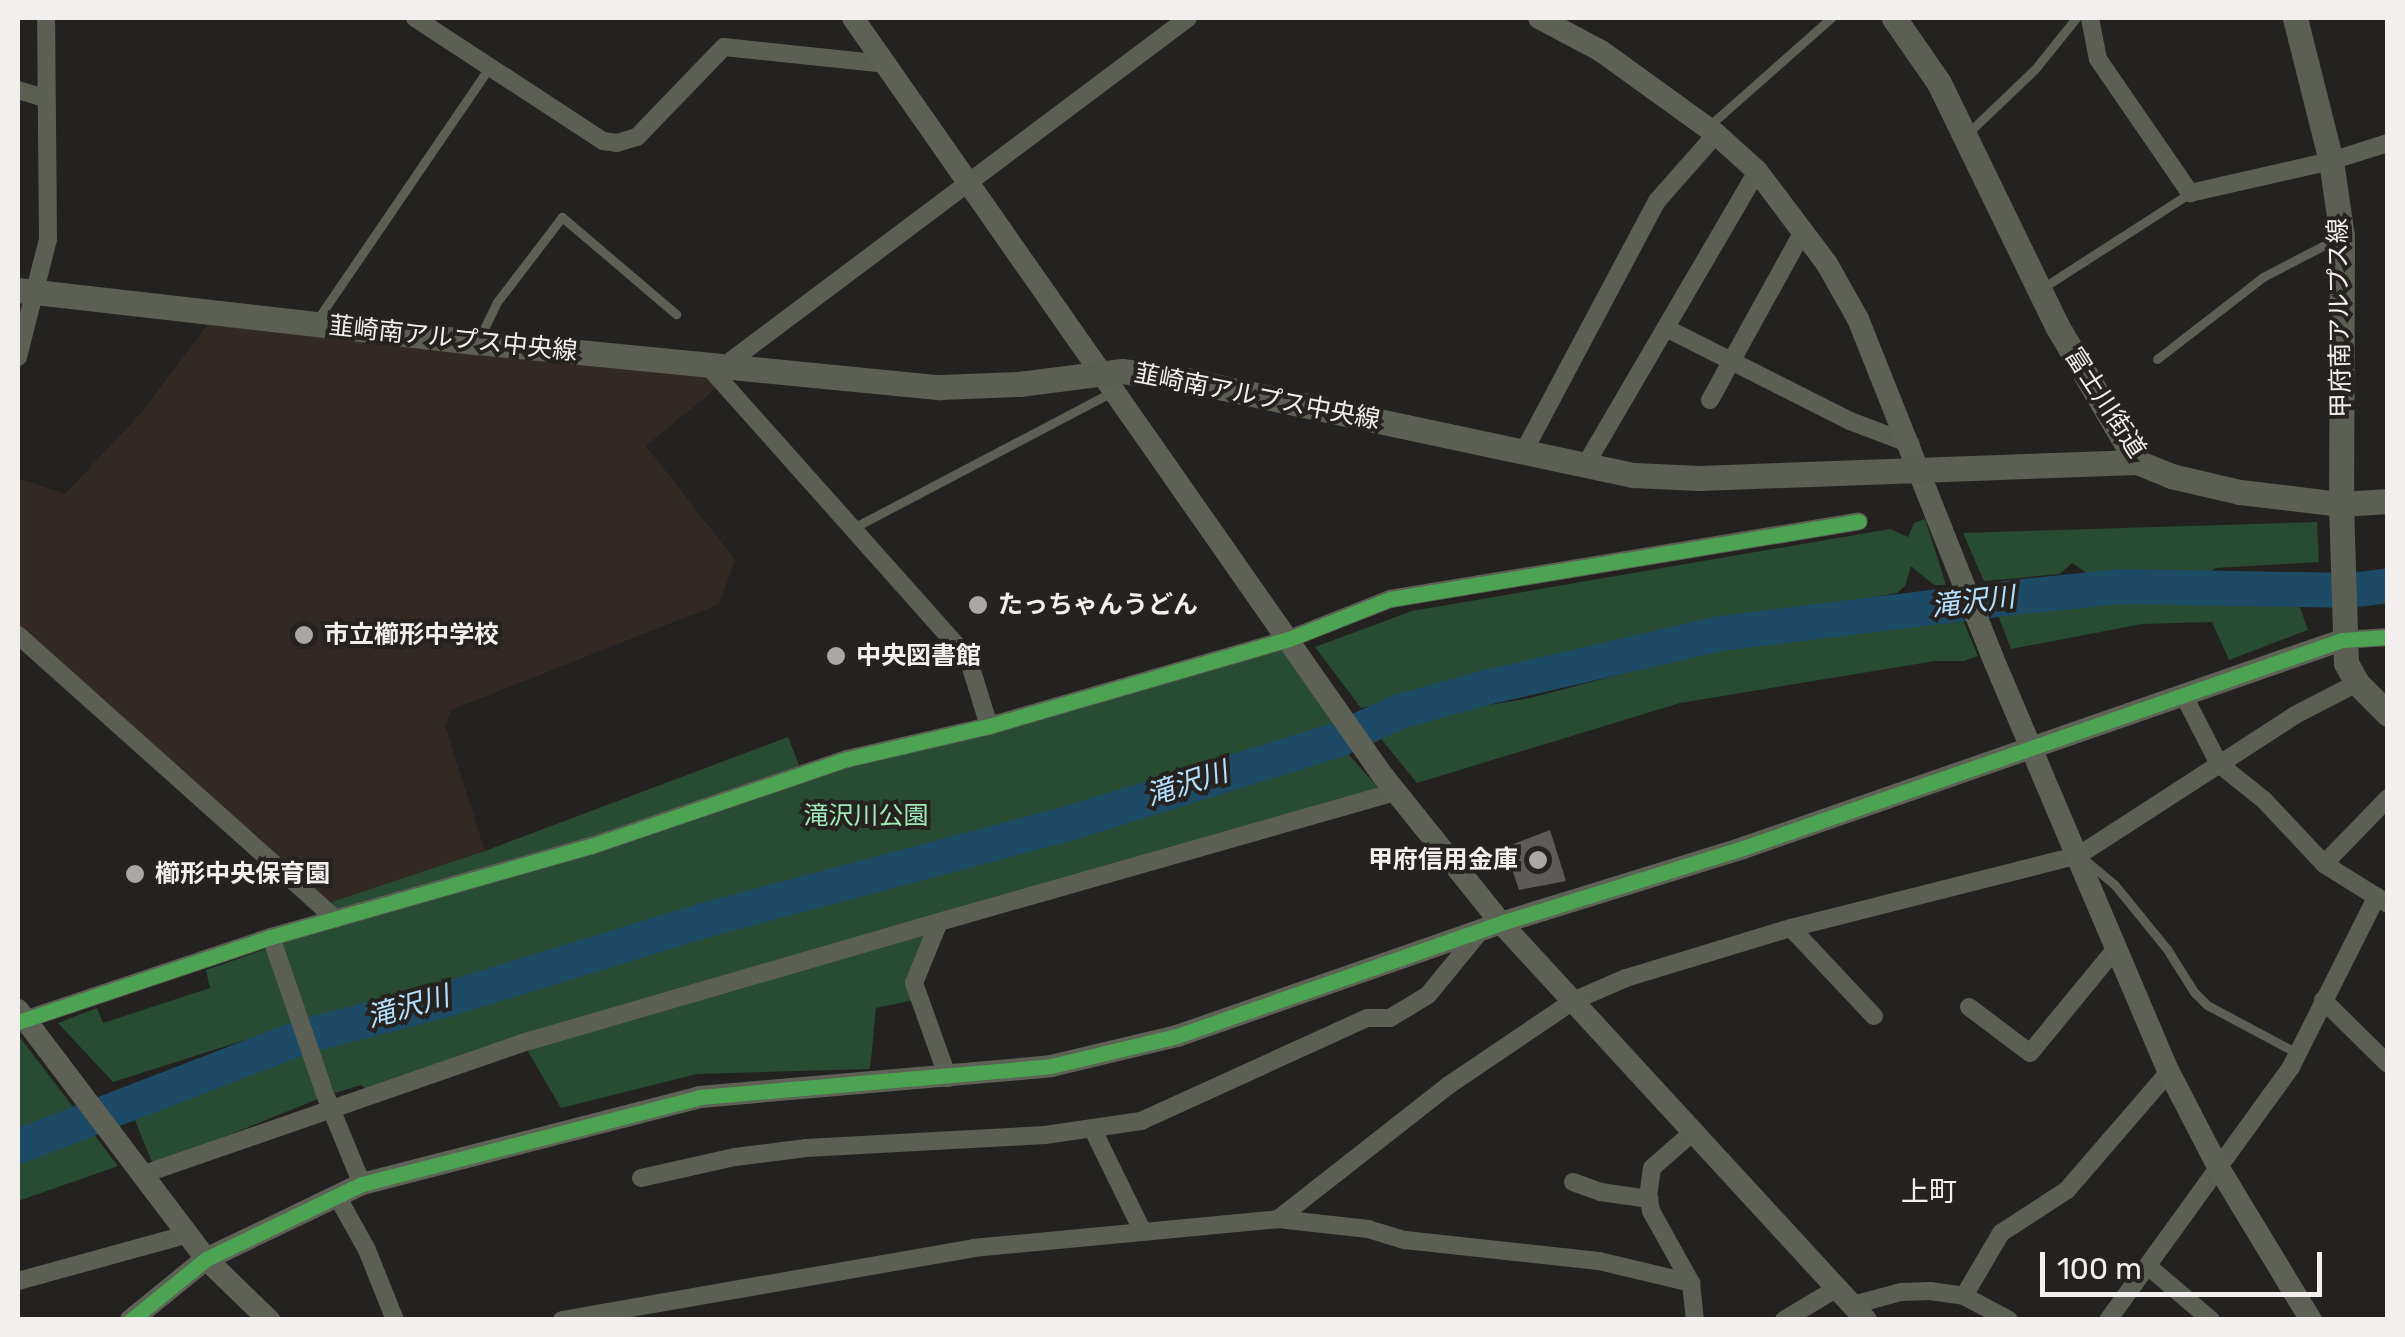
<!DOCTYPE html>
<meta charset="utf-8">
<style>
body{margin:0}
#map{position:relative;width:2405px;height:1337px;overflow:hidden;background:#242221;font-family:Rubik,"Noto Sans JP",sans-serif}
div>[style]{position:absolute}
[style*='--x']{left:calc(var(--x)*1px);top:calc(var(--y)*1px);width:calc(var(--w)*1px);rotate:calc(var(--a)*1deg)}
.built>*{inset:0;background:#322925}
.green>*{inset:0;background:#274b33;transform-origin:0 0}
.river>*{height:35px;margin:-17.5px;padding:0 17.5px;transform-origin:17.5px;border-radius:17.5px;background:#1d4a65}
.building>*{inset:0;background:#5d5b5a}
.lane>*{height:9px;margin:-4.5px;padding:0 4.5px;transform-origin:4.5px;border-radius:4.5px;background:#5b5f54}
.street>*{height:18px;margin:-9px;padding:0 9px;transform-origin:9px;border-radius:9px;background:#5b5f54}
.secondary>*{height:22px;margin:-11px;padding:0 11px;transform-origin:11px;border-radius:11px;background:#5e6256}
.primary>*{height:25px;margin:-12.5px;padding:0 12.5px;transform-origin:12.5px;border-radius:12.5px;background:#5c5f53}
.cycleway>*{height:15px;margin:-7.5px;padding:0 7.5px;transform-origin:7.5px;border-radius:7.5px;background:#4ca352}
.dots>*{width:28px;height:28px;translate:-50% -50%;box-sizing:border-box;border:5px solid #252220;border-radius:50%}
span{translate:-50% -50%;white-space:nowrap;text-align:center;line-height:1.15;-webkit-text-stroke:8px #252220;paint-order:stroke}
.street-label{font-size:25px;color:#f2efee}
.poi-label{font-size:25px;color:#f2efee;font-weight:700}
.left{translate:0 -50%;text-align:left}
.right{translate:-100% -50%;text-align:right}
.park-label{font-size:25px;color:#9ee9b5}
.water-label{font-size:28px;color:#b4e0fe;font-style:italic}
.neighbourhood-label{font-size:28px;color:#f2efee}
.frame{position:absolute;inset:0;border:20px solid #f2efee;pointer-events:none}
.scale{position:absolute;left:2040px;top:1252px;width:282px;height:45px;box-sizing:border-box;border:5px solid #f2efee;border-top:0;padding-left:12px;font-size:30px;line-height:35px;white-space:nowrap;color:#f2efee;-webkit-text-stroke:8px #252220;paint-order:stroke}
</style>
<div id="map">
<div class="built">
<div style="clip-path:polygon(210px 322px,709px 370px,721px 384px,646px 446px,735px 560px,719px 604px,451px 710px,445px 726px,485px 851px,331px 903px,18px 624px,18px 478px,65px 494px,141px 413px)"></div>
</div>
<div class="green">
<div style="clip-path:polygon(1925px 519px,1946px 585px,1934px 585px,1911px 566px,1905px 586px,1897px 593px,1648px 637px,1444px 688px,1422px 688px,1413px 696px,1361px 708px,1315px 647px,1412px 611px,1890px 529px,1908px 537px,1914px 523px)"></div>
<div style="clip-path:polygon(2317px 522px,2319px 562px,2216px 568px,2197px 577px,2181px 572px,2090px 575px,2072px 563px,2060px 574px,1984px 581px,1963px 533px)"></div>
<div style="clip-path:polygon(2135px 593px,2296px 596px,2308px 630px,2229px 660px,2212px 622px,2142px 624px,2011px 649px,1996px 610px)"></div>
<div style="clip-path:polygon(1960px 613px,1978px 656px,1964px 661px,1935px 661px,1680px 703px,1417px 783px,1378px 735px,1449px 712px,1530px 698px,1694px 655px)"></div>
<div style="clip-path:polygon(1289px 639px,1355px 735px,1080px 819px,725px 914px,446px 999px,346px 1024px,299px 1020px,271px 937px,838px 762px)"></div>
<div style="clip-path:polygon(788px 737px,801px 770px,593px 840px,336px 913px,326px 904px,485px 851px)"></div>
<div style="clip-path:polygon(1342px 747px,1379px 789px,935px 919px,914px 1000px,876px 1008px,870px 1069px,697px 1074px,561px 1108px,523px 1043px,373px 1095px,361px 1085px,335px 1093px,317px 1046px,950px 860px,956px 870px,974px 855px)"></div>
<div style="clip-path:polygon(266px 949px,292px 1025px,113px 1082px,58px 1023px,97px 1008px,103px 1023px,210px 988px,206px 970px)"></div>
<div style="clip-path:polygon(19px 1036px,118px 1166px,18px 1201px,18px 1037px)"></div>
<div style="left:303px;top:1050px;width:51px;height:182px;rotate:68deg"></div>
</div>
<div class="river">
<div style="--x:18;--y:1146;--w:305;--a:-21.1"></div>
<div style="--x:303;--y:1036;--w:148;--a:-14.5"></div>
<div style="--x:446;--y:999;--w:269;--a:-17.1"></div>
<div style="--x:703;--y:920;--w:375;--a:-14.9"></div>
<div style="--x:1065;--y:824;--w:286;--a:-17.3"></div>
<div style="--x:1338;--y:739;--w:67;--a:-24.7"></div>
<div style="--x:1399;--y:711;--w:90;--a:-15.4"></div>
<div style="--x:1486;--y:687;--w:240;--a:-13"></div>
<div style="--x:1720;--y:633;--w:304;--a:-7"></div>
<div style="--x:2022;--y:596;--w:100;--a:-5.8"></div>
<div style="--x:2121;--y:586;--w:228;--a:1"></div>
<div style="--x:2349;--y:590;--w:39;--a:-7"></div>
</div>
<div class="building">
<div style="clip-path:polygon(1550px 830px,1566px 881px,1519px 890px,1510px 863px,1498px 868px,1493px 852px)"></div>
</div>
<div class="lane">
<div style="--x:1710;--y:125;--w:162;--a:-41.5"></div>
<div style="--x:1966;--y:135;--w:95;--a:-43.7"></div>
<div style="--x:2035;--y:69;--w:65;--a:-51.2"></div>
<div style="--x:2041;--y:289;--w:177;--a:-32.8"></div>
<div style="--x:317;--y:320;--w:307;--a:-55.7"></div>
<div style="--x:479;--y:339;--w:41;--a:-64.1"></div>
<div style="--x:497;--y:302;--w:107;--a:-52.6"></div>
<div style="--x:562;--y:217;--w:150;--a:40.4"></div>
<div style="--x:2157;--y:359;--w:134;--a:-37.7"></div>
<div style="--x:2263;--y:277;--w:82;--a:-27.5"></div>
<div style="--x:855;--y:527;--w:293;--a:-27.7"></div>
<div style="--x:2085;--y:860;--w:38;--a:40"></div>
<div style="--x:2114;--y:884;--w:84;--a:50.8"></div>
<div style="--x:2167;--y:949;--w:51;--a:57.9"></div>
<div style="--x:2194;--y:992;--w:18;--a:45"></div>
<div style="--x:2207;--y:1005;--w:102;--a:28.1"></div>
</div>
<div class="street">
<div style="--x:415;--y:18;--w:225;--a:33.2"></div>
<div style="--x:603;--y:141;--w:14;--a:8"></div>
<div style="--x:617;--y:143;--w:21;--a:-17"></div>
<div style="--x:637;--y:137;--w:125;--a:-46"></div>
<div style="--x:724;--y:47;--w:164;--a:6"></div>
<div style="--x:2090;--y:18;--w:42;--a:79"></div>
<div style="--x:2098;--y:59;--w:163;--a:55.5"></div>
<div style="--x:2190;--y:193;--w:145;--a:-12.8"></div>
<div style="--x:2331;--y:161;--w:60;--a:-17.5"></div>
<div style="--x:18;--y:90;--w:28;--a:17"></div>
<div style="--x:1666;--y:328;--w:206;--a:26.8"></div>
<div style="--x:1850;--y:421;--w:65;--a:20.7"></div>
<div style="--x:18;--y:357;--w:122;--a:-75.7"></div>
<div style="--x:48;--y:239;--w:221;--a:-90.5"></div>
<div style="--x:707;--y:365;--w:392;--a:48.3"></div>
<div style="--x:968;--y:658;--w:71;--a:72.8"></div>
<div style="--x:724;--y:366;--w:580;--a:-36.87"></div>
<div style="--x:1710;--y:400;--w:194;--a:-61.1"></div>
<div style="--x:1524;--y:451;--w:283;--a:-62"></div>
<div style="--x:1657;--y:201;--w:89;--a:-48.6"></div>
<div style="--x:1586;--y:464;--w:339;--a:-59.7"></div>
<div style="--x:18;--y:635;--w:426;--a:41.8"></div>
<div style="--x:2342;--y:640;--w:46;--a:-3.7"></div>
<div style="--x:2184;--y:696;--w:76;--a:62.8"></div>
<div style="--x:2219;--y:764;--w:58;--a:38.7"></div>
<div style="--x:2264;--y:800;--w:88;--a:46.8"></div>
<div style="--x:2324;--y:864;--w:75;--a:32"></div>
<div style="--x:2324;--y:864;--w:92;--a:-45.9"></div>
<div style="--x:1791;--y:928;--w:121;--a:46.7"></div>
<div style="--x:271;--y:937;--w:166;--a:71"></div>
<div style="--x:325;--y:1094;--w:97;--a:67.7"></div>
<div style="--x:2323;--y:1000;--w:91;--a:44.6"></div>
<div style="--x:1969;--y:1007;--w:76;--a:37"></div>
<div style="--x:2030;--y:1053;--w:137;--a:-50.6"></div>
<div style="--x:18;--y:1022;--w:267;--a:-18.6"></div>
<div style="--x:271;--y:937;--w:333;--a:-15.9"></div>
<div style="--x:591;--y:846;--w:270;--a:-18.8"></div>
<div style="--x:847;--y:759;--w:146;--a:-13.1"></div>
<div style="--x:989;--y:726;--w:312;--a:-16.2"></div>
<div style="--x:1289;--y:639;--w:109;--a:-21.6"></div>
<div style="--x:1390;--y:599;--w:475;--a:-9.4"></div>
<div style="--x:948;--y:1078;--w:101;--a:-109.7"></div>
<div style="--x:914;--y:983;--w:66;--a:-67.7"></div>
<div style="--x:939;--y:922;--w:475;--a:-15.9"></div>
<div style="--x:1092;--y:1128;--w:114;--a:63.9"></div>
<div style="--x:1694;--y:1131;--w:56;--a:138.6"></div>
<div style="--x:1652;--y:1168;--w:27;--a:98"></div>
<div style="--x:1648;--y:1195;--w:16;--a:79"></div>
<div style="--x:1651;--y:1211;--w:82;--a:60.9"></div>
<div style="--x:1691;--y:1283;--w:37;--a:84"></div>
<div style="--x:144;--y:1174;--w:407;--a:-19.1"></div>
<div style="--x:529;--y:1041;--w:427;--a:-16.2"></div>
<div style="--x:641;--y:1178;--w:96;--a:-12.6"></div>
<div style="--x:735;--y:1157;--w:72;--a:-7.2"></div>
<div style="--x:806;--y:1148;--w:239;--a:-3.1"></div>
<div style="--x:1045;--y:1135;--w:97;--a:-8.3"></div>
<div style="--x:1141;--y:1121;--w:248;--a:-24.5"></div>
<div style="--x:1367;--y:1018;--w:23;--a:0"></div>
<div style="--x:1390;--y:1018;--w:44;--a:-31.2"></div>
<div style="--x:1428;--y:995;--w:85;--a:-50.7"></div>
<div style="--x:1573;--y:1182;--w:30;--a:20"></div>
<div style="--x:1601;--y:1192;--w:49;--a:8.3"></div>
<div style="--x:337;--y:1196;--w:62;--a:60.9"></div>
<div style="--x:367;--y:1250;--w:75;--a:68.2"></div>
<div style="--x:1278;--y:1219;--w:217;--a:-38.1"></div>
<div style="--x:1449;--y:1085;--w:150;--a:-34.1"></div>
<div style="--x:1573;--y:1001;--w:58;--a:-23.5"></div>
<div style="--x:1626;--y:978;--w:172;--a:-16.9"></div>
<div style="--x:1791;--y:928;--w:297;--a:-14.2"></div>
<div style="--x:2079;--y:855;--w:257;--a:-32.9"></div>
<div style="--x:2295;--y:715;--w:70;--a:-27.3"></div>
<div style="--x:2149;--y:1267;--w:82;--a:40.5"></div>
<div style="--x:18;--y:1281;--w:177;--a:-15.4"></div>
<div style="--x:1964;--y:1296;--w:73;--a:-59.6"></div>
<div style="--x:2001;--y:1233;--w:79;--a:-33.1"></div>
<div style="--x:2067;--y:1190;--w:156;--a:-49.2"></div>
<div style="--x:1853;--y:1305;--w:50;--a:-15.2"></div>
<div style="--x:1901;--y:1292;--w:29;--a:-2"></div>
<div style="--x:1930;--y:1291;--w:34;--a:8"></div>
<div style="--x:1964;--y:1296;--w:51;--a:28.1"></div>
<div style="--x:562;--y:1320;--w:417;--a:-9.9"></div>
<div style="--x:973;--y:1248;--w:306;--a:-5.4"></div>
<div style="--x:1278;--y:1219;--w:91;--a:6.3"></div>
<div style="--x:1368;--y:1229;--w:39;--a:17"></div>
<div style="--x:1405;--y:1240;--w:195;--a:6.2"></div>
<div style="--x:1599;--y:1261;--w:95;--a:13.4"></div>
<div style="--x:1784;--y:1320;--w:62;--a:-31.1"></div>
<div style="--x:2108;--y:1320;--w:312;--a:-54.1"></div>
<div style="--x:2291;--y:1067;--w:191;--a:-63.3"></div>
</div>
<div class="secondary">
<div style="--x:853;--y:18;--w:925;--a:55.04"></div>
<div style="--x:1383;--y:776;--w:189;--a:51.2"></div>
<div style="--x:1501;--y:923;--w:539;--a:47.4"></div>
<div style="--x:1539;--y:18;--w:70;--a:28"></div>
<div style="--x:1601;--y:51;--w:142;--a:35.8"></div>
<div style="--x:1716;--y:134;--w:55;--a:42.1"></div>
<div style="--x:1757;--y:171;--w:116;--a:53"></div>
<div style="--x:1827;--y:264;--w:63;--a:60.6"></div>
<div style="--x:1858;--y:319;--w:363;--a:68.3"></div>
<div style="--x:1992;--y:656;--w:452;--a:67"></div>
<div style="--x:2169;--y:1072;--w:105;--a:62.7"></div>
<div style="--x:2217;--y:1165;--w:181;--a:58.8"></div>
<div style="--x:18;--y:1010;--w:312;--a:52.9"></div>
<div style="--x:206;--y:1259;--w:88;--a:44.1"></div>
<div style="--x:131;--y:1320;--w:97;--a:-39.1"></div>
<div style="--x:206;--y:1259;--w:173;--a:-25.7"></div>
<div style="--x:362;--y:1184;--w:349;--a:-14.4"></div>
<div style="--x:700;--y:1097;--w:352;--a:-5"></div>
<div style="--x:1051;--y:1066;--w:130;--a:-13.4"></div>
<div style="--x:1177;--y:1036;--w:343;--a:-19.2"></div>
<div style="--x:1501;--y:923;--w:253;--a:-17.2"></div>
<div style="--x:1743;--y:848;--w:634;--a:-19.15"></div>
</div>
<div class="primary">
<div style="--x:1894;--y:18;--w:79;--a:55.3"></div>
<div style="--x:1939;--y:83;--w:270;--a:64.1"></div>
<div style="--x:2057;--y:326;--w:158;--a:59.5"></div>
<div style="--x:2137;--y:462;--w:37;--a:22"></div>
<div style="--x:2171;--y:476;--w:71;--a:13.1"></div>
<div style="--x:2240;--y:492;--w:102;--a:6.8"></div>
<div style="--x:2341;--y:504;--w:159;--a:88.2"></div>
<div style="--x:2346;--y:663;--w:23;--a:61"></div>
<div style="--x:2357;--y:683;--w:44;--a:45"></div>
<div style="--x:2295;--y:18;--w:147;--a:75.9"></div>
<div style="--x:2331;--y:161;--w:76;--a:81.7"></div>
<div style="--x:2342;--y:236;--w:268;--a:90.2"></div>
<div style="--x:2341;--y:504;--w:47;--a:-3.7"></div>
<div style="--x:18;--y:290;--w:462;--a:6.5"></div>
<div style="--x:477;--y:342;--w:465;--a:5.6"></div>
<div style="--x:940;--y:387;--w:79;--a:-2.2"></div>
<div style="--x:1019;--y:384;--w:104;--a:-7.2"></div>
<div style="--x:1122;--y:371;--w:65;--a:8"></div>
<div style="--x:1186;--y:380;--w:458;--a:12"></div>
<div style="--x:1634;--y:475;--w:65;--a:2.6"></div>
<div style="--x:1699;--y:478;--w:438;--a:-2.1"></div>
</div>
<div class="cycleway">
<div style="--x:18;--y:1022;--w:267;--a:-18.6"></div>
<div style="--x:271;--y:937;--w:333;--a:-15.9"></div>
<div style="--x:591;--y:846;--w:270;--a:-18.8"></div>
<div style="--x:847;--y:759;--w:146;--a:-13.1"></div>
<div style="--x:989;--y:726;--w:312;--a:-16.2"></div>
<div style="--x:1289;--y:639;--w:109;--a:-21.6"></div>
<div style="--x:1390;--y:599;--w:475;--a:-9.4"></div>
<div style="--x:131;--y:1320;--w:97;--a:-39.1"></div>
<div style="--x:206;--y:1259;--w:173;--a:-25.7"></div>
<div style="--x:362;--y:1184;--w:349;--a:-14.4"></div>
<div style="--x:700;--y:1097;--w:352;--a:-5"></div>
<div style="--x:1051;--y:1066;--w:130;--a:-13.4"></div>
<div style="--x:1177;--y:1036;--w:343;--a:-19.2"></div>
<div style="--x:1501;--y:923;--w:253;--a:-17.2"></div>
<div style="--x:1743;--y:848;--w:634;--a:-19.15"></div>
<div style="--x:2342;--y:640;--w:46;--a:-3.7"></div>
</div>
<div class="dots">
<div style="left:978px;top:605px;background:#aaa7a6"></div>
<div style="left:304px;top:635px;background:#aaa7a6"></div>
<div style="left:836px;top:656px;background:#aaa7a6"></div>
<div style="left:1538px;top:860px;background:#aaa7a6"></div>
<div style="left:135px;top:874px;background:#aaa7a6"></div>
</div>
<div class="street-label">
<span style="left:2340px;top:318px;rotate:-91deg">甲府南アルプス線</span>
<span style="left:453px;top:339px;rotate:6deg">韮崎南アルプス中央線</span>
<span style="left:1257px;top:397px;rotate:11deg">韮崎南アルプス中央線</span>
<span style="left:2105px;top:403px;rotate:57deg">富士川街道</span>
</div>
<div class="poi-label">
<span class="left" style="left:998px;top:605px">たっちゃんうどん</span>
<span class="left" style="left:324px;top:635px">市立櫛形中学校</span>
<span class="left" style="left:856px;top:656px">中央図書館</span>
<span class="right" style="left:1518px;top:860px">甲府信用金庫</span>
<span class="left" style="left:155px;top:874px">櫛形中央保育園</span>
</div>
<div class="park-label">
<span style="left:866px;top:816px">滝沢川公園</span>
</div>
<div class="water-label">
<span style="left:1973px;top:602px;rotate:-7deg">滝沢川</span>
<span style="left:1187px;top:784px;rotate:-18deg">滝沢川</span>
<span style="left:408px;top:1007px;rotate:-16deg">滝沢川</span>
</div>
<div class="neighbourhood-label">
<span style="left:1929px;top:1192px">上町</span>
</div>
<div class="frame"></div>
<div class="scale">100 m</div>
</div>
